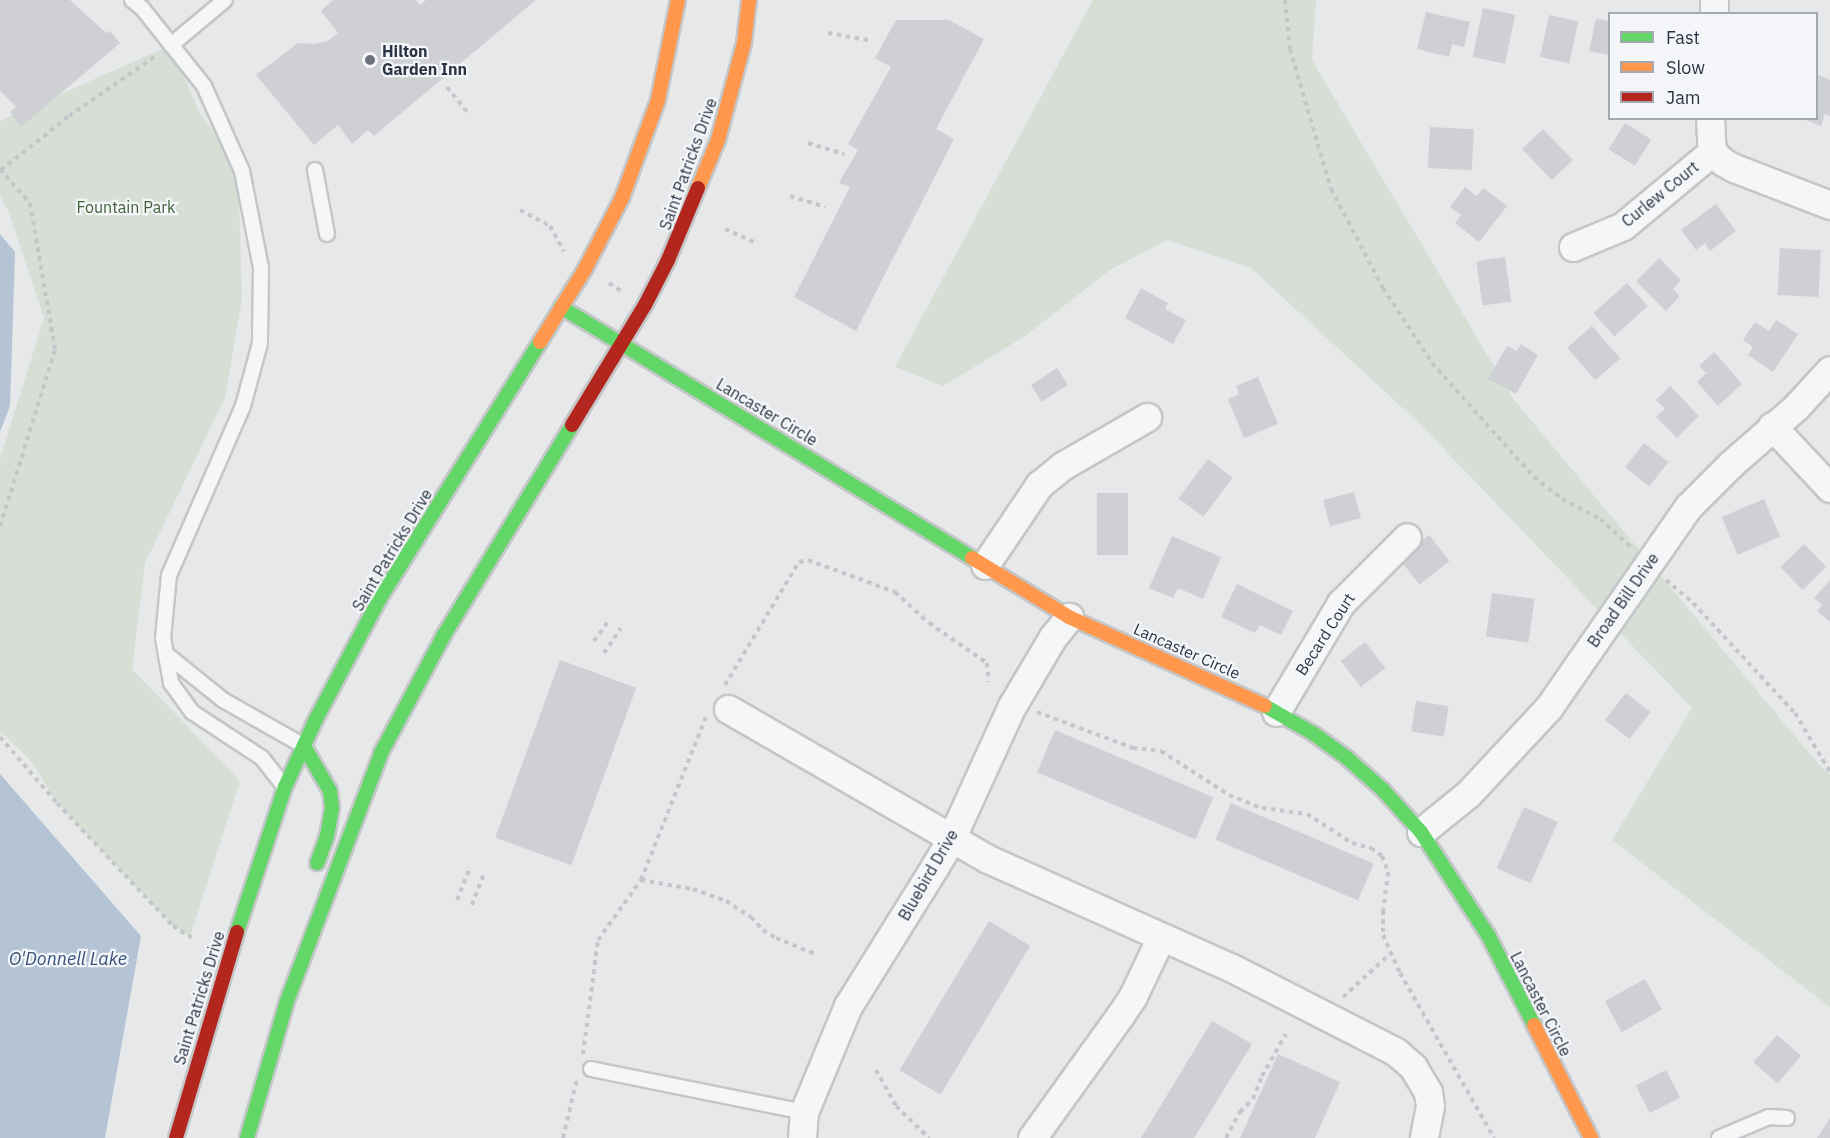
<!DOCTYPE html>
<style>
body{margin:0}
#map{position:relative;width:1830px;height:1138px;overflow:hidden;background:#e6e8ea;font-family:"IBM Plex Sans",sans-serif}
div>[style]{position:absolute}
[style*='--x']{left:calc(var(--x)*1px);top:calc(var(--y)*1px);width:calc(var(--w)*1px);rotate:calc(var(--a)*1deg)}
.green>*{inset:0;background:#d6ded6}
.water>*{inset:0;background:#b4c4d5}
.building>*{inset:0;background:#ced0d3;transform-origin:0 0}
.path>*{height:4px;margin-top:-2px;transform-origin:0;background:repeating-linear-gradient(90deg,#c5c6ca 0 4.5px,transparent 0 9px)}
.roads{filter:drop-shadow(2px 0 #c4c6c8) drop-shadow(-2px 0 #c4c6c8) drop-shadow(0 2px #c4c6c8) drop-shadow(0 -2px #c4c6c8)}
.lane>*{height:14px;margin:-7px;padding:0 7px;transform-origin:7px;border-radius:7px;background:#f5f6f7}
.street>*{height:27px;margin:-13.5px;padding:0 13.5px;transform-origin:13.5px;border-radius:13.5px;background:#f5f6f7}
.fast>*{height:14px;margin:-7px;padding:0 7px;transform-origin:7px;border-radius:7px;background:#63d668}
.slow>*{height:14px;margin:-7px;padding:0 7px;transform-origin:7px;border-radius:7px;background:#ff974d}
.jam>*{height:14px;margin:-7px;padding:0 7px;transform-origin:7px;border-radius:7px;background:#b3261e}
.dots>*{width:16px;height:16px;translate:-50% -50%;box-sizing:border-box;border:3px solid #f4f6f9;border-radius:50%}
span{translate:-50% -50%;white-space:nowrap;text-align:center;line-height:1.15;-webkit-text-stroke:4.5px #f4f6f9;paint-order:stroke}
.poi-label{font-size:16px;color:#2b3445;font-weight:700}
.left{translate:0 -50%;text-align:left}
.street-label{font-size:16px;color:#2b3445}
.park-label{font-size:16px;color:#3f6138}
.water-label{font-size:18px;color:#34527a;font-style:italic}
.legend{position:absolute;left:1608px;top:12px;width:210px;height:108px;box-sizing:border-box;background:#f4f6f9;border:2px solid #a4a8b1;margin:0;padding:8px 10px;list-style:none;font-size:18px;color:#2b3445}
.legend li{display:flex;align-items:center;gap:12px;height:30px}
.legend b{width:30px;border:2px solid #a4a8b1}
</style>
<div id="map">
<div class="green">
<div style="clip-path:polygon(1093px 0,1316px 0,1312px 60px,1514px 400px,1814px 759px,1830px 775px,1830px 1007px,1612px 840px,1692px 708px,1420px 424px,1251px 268px,1167px 240px,1110px 270px,1025px 336px,943px 386px,895px 367px)"></div>
<div style="clip-path:polygon(171px 45px,199px 112px,238px 166px,242px 299px,225px 398px,145px 563px,132px 669px,240px 781px,191px 933px,192px 938px,173px 926px,57px 803px,32px 762px,0 731px,0 459px,44px 318px,8px 210px,0 196px,0 121px)"></div>
</div>
<div class="water">
<div style="clip-path:polygon(0 234px,15px 252px,10px 406px,0 432px)"></div>
<div style="clip-path:polygon(0 774px,141px 936px,105px 1138px,0 1138px)"></div>
</div>
<div class="building">
<div style="clip-path:polygon(0 0,70px 0,106px 33px,110px 31px,120px 43px,21px 127px,10px 112px,16px 107px,0 91px)"></div>
<div style="clip-path:polygon(333px 0,416px 0,420px 5px,426px 0,536px 0,374px 136px,368px 130px,352px 144px,338px 125px,314px 145px,256px 75px,298px 43px,315px 44px,328px 41px,338px 33px,321px 11px)"></div>
<div style="left:1483px;top:8px;width:33px;height:50px;rotate:12deg"></div>
<div style="clip-path:polygon(1426px 12px,1470px 22px,1464px 47px,1452px 44px,1449px 57px,1417px 49px)"></div>
<div style="left:1549px;top:15px;width:30px;height:43px;rotate:12deg"></div>
<div style="clip-path:polygon(1596px 19px,1610px 21px,1610px 55px,1589px 51px)"></div>
<div style="clip-path:polygon(896px 20px,949px 20px,984px 39px,936px 129px,954px 139px,856px 331px,794px 297px,850px 187px,839px 183px,858px 150px,848px 144px,891px 67px,875px 58px)"></div>
<div style="clip-path:polygon(1818px 75px,1830px 80px,1830px 116px,1825px 114px,1821px 126px,1803px 119px,1816px 118px)"></div>
<div style="left:1625px;top:123px;width:31px;height:31px;rotate:32deg"></div>
<div style="left:1430px;top:127px;width:44px;height:41px;rotate:3deg"></div>
<div style="left:1543px;top:129px;width:43px;height:29px;rotate:46deg"></div>
<div style="clip-path:polygon(1465px 187px,1477px 196px,1483px 188px,1507px 206px,1479px 242px,1455px 223px,1461px 215px,1450px 207px)"></div>
<div style="clip-path:polygon(1716px 204px,1736px 231px,1710px 251px,1705px 243px,1696px 250px,1681px 230px)"></div>
<div style="left:1780px;top:248px;width:41px;height:47px;rotate:3deg"></div>
<div style="left:1505px;top:257px;width:45px;height:29px;rotate:82deg"></div>
<div style="clip-path:polygon(1659px 258px,1681px 280px,1673px 289px,1680px 296px,1666px 311px,1636px 281px)"></div>
<div style="left:1627px;top:283px;width:31px;height:45px;rotate:48deg"></div>
<div style="clip-path:polygon(1141px 288px,1168px 303px,1165px 309px,1186px 320px,1173px 344px,1125px 318px)"></div>
<div style="clip-path:polygon(1776px 320px,1798px 334px,1773px 372px,1748px 355px,1753px 347px,1743px 340px,1755px 322px,1769px 331px)"></div>
<div style="left:1592px;top:326px;width:43px;height:33px;rotate:49deg"></div>
<div style="clip-path:polygon(1521px 344px,1538px 355px,1516px 394px,1488px 379px,1507px 346px,1517px 351px)"></div>
<div style="clip-path:polygon(1714px 352px,1742px 384px,1718px 406px,1697px 382px,1706px 373px,1699px 366px)"></div>
<div style="left:1057px;top:368px;width:20px;height:31px;rotate:57deg"></div>
<div style="clip-path:polygon(1258px 377px,1278px 424px,1244px 438px,1228px 399px,1239px 394px,1236px 386px)"></div>
<div style="clip-path:polygon(1670px 386px,1699px 416px,1677px 438px,1656px 417px,1665px 409px,1656px 400px)"></div>
<div style="left:1644px;top:443px;width:31px;height:31px;rotate:38deg"></div>
<div style="left:1208px;top:459px;width:31px;height:49px;rotate:37deg"></div>
<div style="left:1354px;top:492px;width:27px;height:32px;rotate:75deg"></div>
<div style="left:1097px;top:493px;width:31px;height:62px"></div>
<div style="left:1764px;top:499px;width:41px;height:46px;rotate:67deg"></div>
<div style="left:1429px;top:535px;width:33px;height:38px;rotate:52deg"></div>
<div style="clip-path:polygon(1172px 536px,1221px 557px,1203px 599px,1178px 588px,1173px 598px,1149px 588px)"></div>
<div style="left:1804px;top:544px;width:32px;height:33px;rotate:46deg"></div>
<div style="clip-path:polygon(1830px 580px,1830px 622px,1817px 611px,1822px 605px,1814px 598px)"></div>
<div style="clip-path:polygon(1237px 584px,1293px 611px,1281px 635px,1260px 625px,1255px 633px,1221px 617px)"></div>
<div style="left:1492px;top:593px;width:43px;height:44px;rotate:8deg"></div>
<div style="left:1365px;top:642px;width:33px;height:31px;rotate:52deg"></div>
<div style="left:560px;top:660px;width:81px;height:189px;rotate:20deg"></div>
<div style="left:1626px;top:693px;width:31px;height:34px;rotate:38deg"></div>
<div style="left:1416px;top:701px;width:33px;height:31px;rotate:9deg"></div>
<div style="left:1055px;top:730px;width:172px;height:46px;rotate:23deg"></div>
<div style="left:1231px;top:803px;width:155px;height:40px;rotate:23deg"></div>
<div style="left:1524px;top:807px;width:37px;height:67px;rotate:24deg"></div>
<div style="left:989px;top:921px;width:48px;height:174px;rotate:31deg"></div>
<div style="left:1645px;top:979px;width:35px;height:46px;rotate:61deg"></div>
<div style="clip-path:polygon(1212px 1021px,1252px 1044px,1194px 1138px,1141px 1138px)"></div>
<div style="left:1777px;top:1035px;width:32px;height:36px;rotate:41deg"></div>
<div style="clip-path:polygon(1278px 1054px,1340px 1082px,1315px 1138px,1240px 1138px)"></div>
<div style="left:1666px;top:1070px;width:31px;height:34px;rotate:63deg"></div>
<div style="clip-path:polygon(1830px 1118px,1830px 1138px,1817px 1138px)"></div>
</div>
<div class="path">
<div style="--x:1285;--y:0;--w:49;--a:84.2"></div>
<div style="--x:1290;--y:49;--w:146;--a:73.7"></div>
<div style="--x:1331;--y:189;--w:112;--a:62.3"></div>
<div style="--x:1383;--y:288;--w:90;--a:56.8"></div>
<div style="--x:1432;--y:363;--w:153;--a:48.2"></div>
<div style="--x:1534;--y:477;--w:36;--a:38"></div>
<div style="--x:1562;--y:499;--w:43;--a:27.8"></div>
<div style="--x:1600;--y:519;--w:43;--a:42.2"></div>
<div style="--x:828;--y:33;--w:41;--a:9.9"></div>
<div style="--x:447;--y:87;--w:36;--a:51"></div>
<div style="--x:808;--y:143;--w:38;--a:17"></div>
<div style="--x:0;--y:169;--w:45;--a:48.6"></div>
<div style="--x:30;--y:203;--w:149;--a:80.3"></div>
<div style="--x:55;--y:350;--w:185;--a:107.3"></div>
<div style="--x:1;--y:170;--w:87;--a:-38.5"></div>
<div style="--x:69;--y:116;--w:107;--a:-34.7"></div>
<div style="--x:790;--y:196;--w:37;--a:17"></div>
<div style="--x:520;--y:210;--w:34;--a:28"></div>
<div style="--x:550;--y:226;--w:29;--a:61"></div>
<div style="--x:725;--y:229;--w:34;--a:24"></div>
<div style="--x:609;--y:283;--w:17;--a:33"></div>
<div style="--x:1666;--y:580;--w:35;--a:40"></div>
<div style="--x:1693;--y:603;--w:150;--a:47.2"></div>
<div style="--x:1795;--y:713;--w:69;--a:59.3"></div>
<div style="--x:594;--y:641;--w:26;--a:-54"></div>
<div style="--x:604;--y:653;--w:30;--a:-56"></div>
<div style="--x:725;--y:685;--w:144;--a:-59"></div>
<div style="--x:799;--y:562;--w:9;--a:-13"></div>
<div style="--x:808;--y:560;--w:93;--a:20.2"></div>
<div style="--x:895;--y:592;--w:46;--a:42.4"></div>
<div style="--x:929;--y:623;--w:70;--a:34.6"></div>
<div style="--x:987;--y:663;--w:19;--a:84"></div>
<div style="--x:1037;--y:712;--w:103;--a:20.6"></div>
<div style="--x:1133;--y:748;--w:28;--a:6"></div>
<div style="--x:1161;--y:751;--w:81;--a:32.9"></div>
<div style="--x:1229;--y:795;--w:35;--a:22"></div>
<div style="--x:1262;--y:808;--w:45;--a:7.6"></div>
<div style="--x:1307;--y:814;--w:54;--a:32.8"></div>
<div style="--x:1352;--y:843;--w:20;--a:15"></div>
<div style="--x:1371;--y:848;--w:14;--a:36"></div>
<div style="--x:1382;--y:856;--w:17;--a:69"></div>
<div style="--x:1388;--y:872;--w:38;--a:97"></div>
<div style="--x:1383;--y:910;--w:25;--a:90"></div>
<div style="--x:1383;--y:935;--w:42;--a:65.9"></div>
<div style="--x:1400;--y:973;--w:190;--a:60.3"></div>
<div style="--x:0;--y:737;--w:87;--a:49.2"></div>
<div style="--x:57;--y:803;--w:169;--a:46.7"></div>
<div style="--x:173;--y:926;--w:22;--a:32"></div>
<div style="--x:641;--y:880;--w:53;--a:9.8"></div>
<div style="--x:693;--y:889;--w:35;--a:20"></div>
<div style="--x:726;--y:901;--w:30;--a:33"></div>
<div style="--x:751;--y:917;--w:18;--a:47"></div>
<div style="--x:763;--y:930;--w:15;--a:32"></div>
<div style="--x:776;--y:938;--w:42;--a:22.3"></div>
<div style="--x:457;--y:900;--w:35;--a:-68"></div>
<div style="--x:472;--y:905;--w:34;--a:-69"></div>
<div style="--x:1343;--y:997;--w:65;--a:-42.5"></div>
<div style="--x:583;--y:1054;--w:115;--a:-82.5"></div>
<div style="--x:598;--y:940;--w:74;--a:-54.4"></div>
<div style="--x:641;--y:880;--w:175;--a:-68.3"></div>
<div style="--x:876;--y:1070;--w:41;--a:60.9"></div>
<div style="--x:896;--y:1106;--w:46;--a:44.1"></div>
<div style="--x:563;--y:1138;--w:61;--a:-76.7"></div>
<div style="--x:1226;--y:1138;--w:30;--a:-62"></div>
<div style="--x:1240;--y:1112;--w:18;--a:-45"></div>
<div style="--x:1253;--y:1099;--w:25;--a:-69"></div>
<div style="--x:1262;--y:1076;--w:48;--a:-60.3"></div>
</div>
<div class="roads">
<div class="lane">
<div style="--x:132;--y:0;--w:13;--a:39"></div>
<div style="--x:142;--y:8;--w:100;--a:51.5"></div>
<div style="--x:204;--y:86;--w:93;--a:65.9"></div>
<div style="--x:242;--y:171;--w:99;--a:78.9"></div>
<div style="--x:261;--y:268;--w:75;--a:90.8"></div>
<div style="--x:260;--y:343;--w:65;--a:105.1"></div>
<div style="--x:243;--y:406;--w:184;--a:113.6"></div>
<div style="--x:169;--y:575;--w:63;--a:95.4"></div>
<div style="--x:163;--y:638;--w:46;--a:79.9"></div>
<div style="--x:171;--y:683;--w:36;--a:54"></div>
<div style="--x:192;--y:712;--w:84;--a:33.3"></div>
<div style="--x:262;--y:758;--w:36;--a:52"></div>
<div style="--x:171;--y:45;--w:70;--a:-39.8"></div>
<div style="--x:315;--y:170;--w:65;--a:79.4"></div>
<div style="--x:166;--y:654;--w:73;--a:38.9"></div>
<div style="--x:223;--y:700;--w:93;--a:29.6"></div>
<div style="--x:591;--y:1069;--w:217;--a:11.4"></div>
<div style="--x:1719;--y:1138;--w:54;--a:-22.8"></div>
<div style="--x:1769;--y:1117;--w:18;--a:3"></div>
</div>
<div class="street">
<div style="--x:1714;--y:14;--w:14;--a:-90"></div>
<div style="--x:1710;--y:118;--w:34;--a:87"></div>
<div style="--x:1712;--y:152;--w:15;--a:42"></div>
<div style="--x:1723;--y:162;--w:13;--a:29"></div>
<div style="--x:1734;--y:168;--w:103;--a:21.1"></div>
<div style="--x:1573;--y:247;--w:54;--a:-22.8"></div>
<div style="--x:1623;--y:226;--w:116;--a:-39.7"></div>
<div style="--x:1772;--y:426;--w:85;--a:46.9"></div>
<div style="--x:985;--y:565;--w:97;--a:-56"></div>
<div style="--x:1039;--y:485;--w:32;--a:-39"></div>
<div style="--x:1064;--y:465;--w:96;--a:-30"></div>
<div style="--x:728;--y:709;--w:300;--a:30"></div>
<div style="--x:988;--y:859;--w:267;--a:24.1"></div>
<div style="--x:1232;--y:968;--w:184;--a:27.1"></div>
<div style="--x:1396;--y:1052;--w:23;--a:41"></div>
<div style="--x:1413;--y:1067;--w:29;--a:59"></div>
<div style="--x:1428;--y:1092;--w:14;--a:82"></div>
<div style="--x:1430;--y:1106;--w:33;--a:101"></div>
<div style="--x:1276;--y:712;--w:127;--a:-59.2"></div>
<div style="--x:1341;--y:603;--w:93;--a:-45"></div>
<div style="--x:1421;--y:832;--w:60;--a:-39"></div>
<div style="--x:1468;--y:794;--w:119;--a:-47"></div>
<div style="--x:1549;--y:707;--w:244;--a:-55.2"></div>
<div style="--x:1688;--y:507;--w:61;--a:-45"></div>
<div style="--x:1731;--y:464;--w:86;--a:-41.2"></div>
<div style="--x:1796;--y:407;--w:50;--a:-47.4"></div>
<div style="--x:802;--y:1138;--w:26;--a:-86"></div>
<div style="--x:804;--y:1112;--w:115;--a:-67.5"></div>
<div style="--x:848;--y:1006;--w:165;--a:-58.1"></div>
<div style="--x:935;--y:866;--w:31;--a:-59"></div>
<div style="--x:951;--y:839;--w:146;--a:-65.4"></div>
<div style="--x:1012;--y:706;--w:80;--a:-59.3"></div>
<div style="--x:1053;--y:637;--w:26;--a:-51"></div>
<div style="--x:1032;--y:1138;--w:149;--a:-54.3"></div>
<div style="--x:1119;--y:1017;--w:25;--a:-56"></div>
<div style="--x:1133;--y:996;--w:65;--a:-64.6"></div>
</div>
<div class="fast">
<div style="--x:561;--y:307;--w:482;--a:31.4"></div>
<div style="--x:1265;--y:706;--w:56;--a:29.7"></div>
<div style="--x:1314;--y:734;--w:41;--a:36"></div>
<div style="--x:1347;--y:758;--w:47;--a:41.5"></div>
<div style="--x:1382;--y:789;--w:58;--a:47.8"></div>
<div style="--x:1421;--y:832;--w:123;--a:57"></div>
<div style="--x:1488;--y:935;--w:101;--a:62.9"></div>
<div style="--x:304;--y:746;--w:52;--a:60"></div>
<div style="--x:330;--y:791;--w:17;--a:83"></div>
<div style="--x:332;--y:808;--w:28;--a:100"></div>
<div style="--x:327;--y:836;--w:29;--a:110"></div>
<div style="--x:237;--y:932;--w:153;--a:-71.7"></div>
<div style="--x:285;--y:787;--w:75;--a:-65.5"></div>
<div style="--x:316;--y:719;--w:137;--a:-62.1"></div>
<div style="--x:380;--y:598;--w:302;--a:-58"></div>
<div style="--x:247;--y:1138;--w:143;--a:-73.7"></div>
<div style="--x:287;--y:1001;--w:265;--a:-69.2"></div>
<div style="--x:381;--y:753;--w:134;--a:-61.9"></div>
<div style="--x:444;--y:635;--w:246;--a:-58.6"></div>
</div>
<div class="slow">
<div style="--x:698;--y:188;--w:52;--a:-67.4"></div>
<div style="--x:718;--y:140;--w:100;--a:-75"></div>
<div style="--x:744;--y:43;--w:43;--a:-83.4"></div>
<div style="--x:540;--y:342;--w:86;--a:-58.3"></div>
<div style="--x:585;--y:269;--w:80;--a:-62.5"></div>
<div style="--x:622;--y:198;--w:104;--a:-69.8"></div>
<div style="--x:658;--y:100;--w:102;--a:-78.7"></div>
<div style="--x:972;--y:558;--w:114;--a:31.3"></div>
<div style="--x:1069;--y:617;--w:215;--a:24.4"></div>
<div style="--x:1534;--y:1025;--w:127;--a:63.2"></div>
</div>
<div class="jam">
<div style="--x:572;--y:425;--w:140;--a:-58.7"></div>
<div style="--x:645;--y:305;--w:51;--a:-62.9"></div>
<div style="--x:668;--y:260;--w:78;--a:-67.4"></div>
<div style="--x:176;--y:1138;--w:215;--a:-73.5"></div>
</div>
</div>
<div class="dots">
<div style="left:370px;top:60px;background:#6c737f"></div>
</div>
<div class="poi-label">
<span class="left" style="left:382px;top:60px">Hilton<br>Garden Inn</span>
</div>
<div class="street-label">
<span style="left:688px;top:164px;rotate:-70deg">Saint Patricks Drive</span>
<span style="left:1660px;top:194px;rotate:-39deg">Curlew Court</span>
<span style="left:767px;top:412px;rotate:31deg">Lancaster Circle</span>
<span style="left:392px;top:550px;rotate:-59deg">Saint Patricks Drive</span>
<span style="left:1623px;top:600px;rotate:-55deg">Broad Bill Drive</span>
<span style="left:1325px;top:634px;rotate:-57deg">Becard Court</span>
<span style="left:1187px;top:651px;rotate:24deg">Lancaster Circle</span>
<span style="left:928px;top:875px;rotate:-60deg">Bluebird Drive</span>
<span style="left:199px;top:998px;rotate:-73deg">Saint Patricks Drive</span>
<span style="left:1541px;top:1004px;rotate:63deg">Lancaster Circle</span>
</div>
<div class="park-label">
<span style="left:126px;top:207px">Fountain Park</span>
</div>
<div class="water-label">
<span style="left:68px;top:959px">O'Donnell Lake</span>
</div>
<ul class="legend">
<li><b style="height:8px;background:#63d668"></b>Fast</li>
<li><b style="height:8px;background:#ff974d"></b>Slow</li>
<li><b style="height:8px;background:#b3261e"></b>Jam</li>
</ul>
</div>
